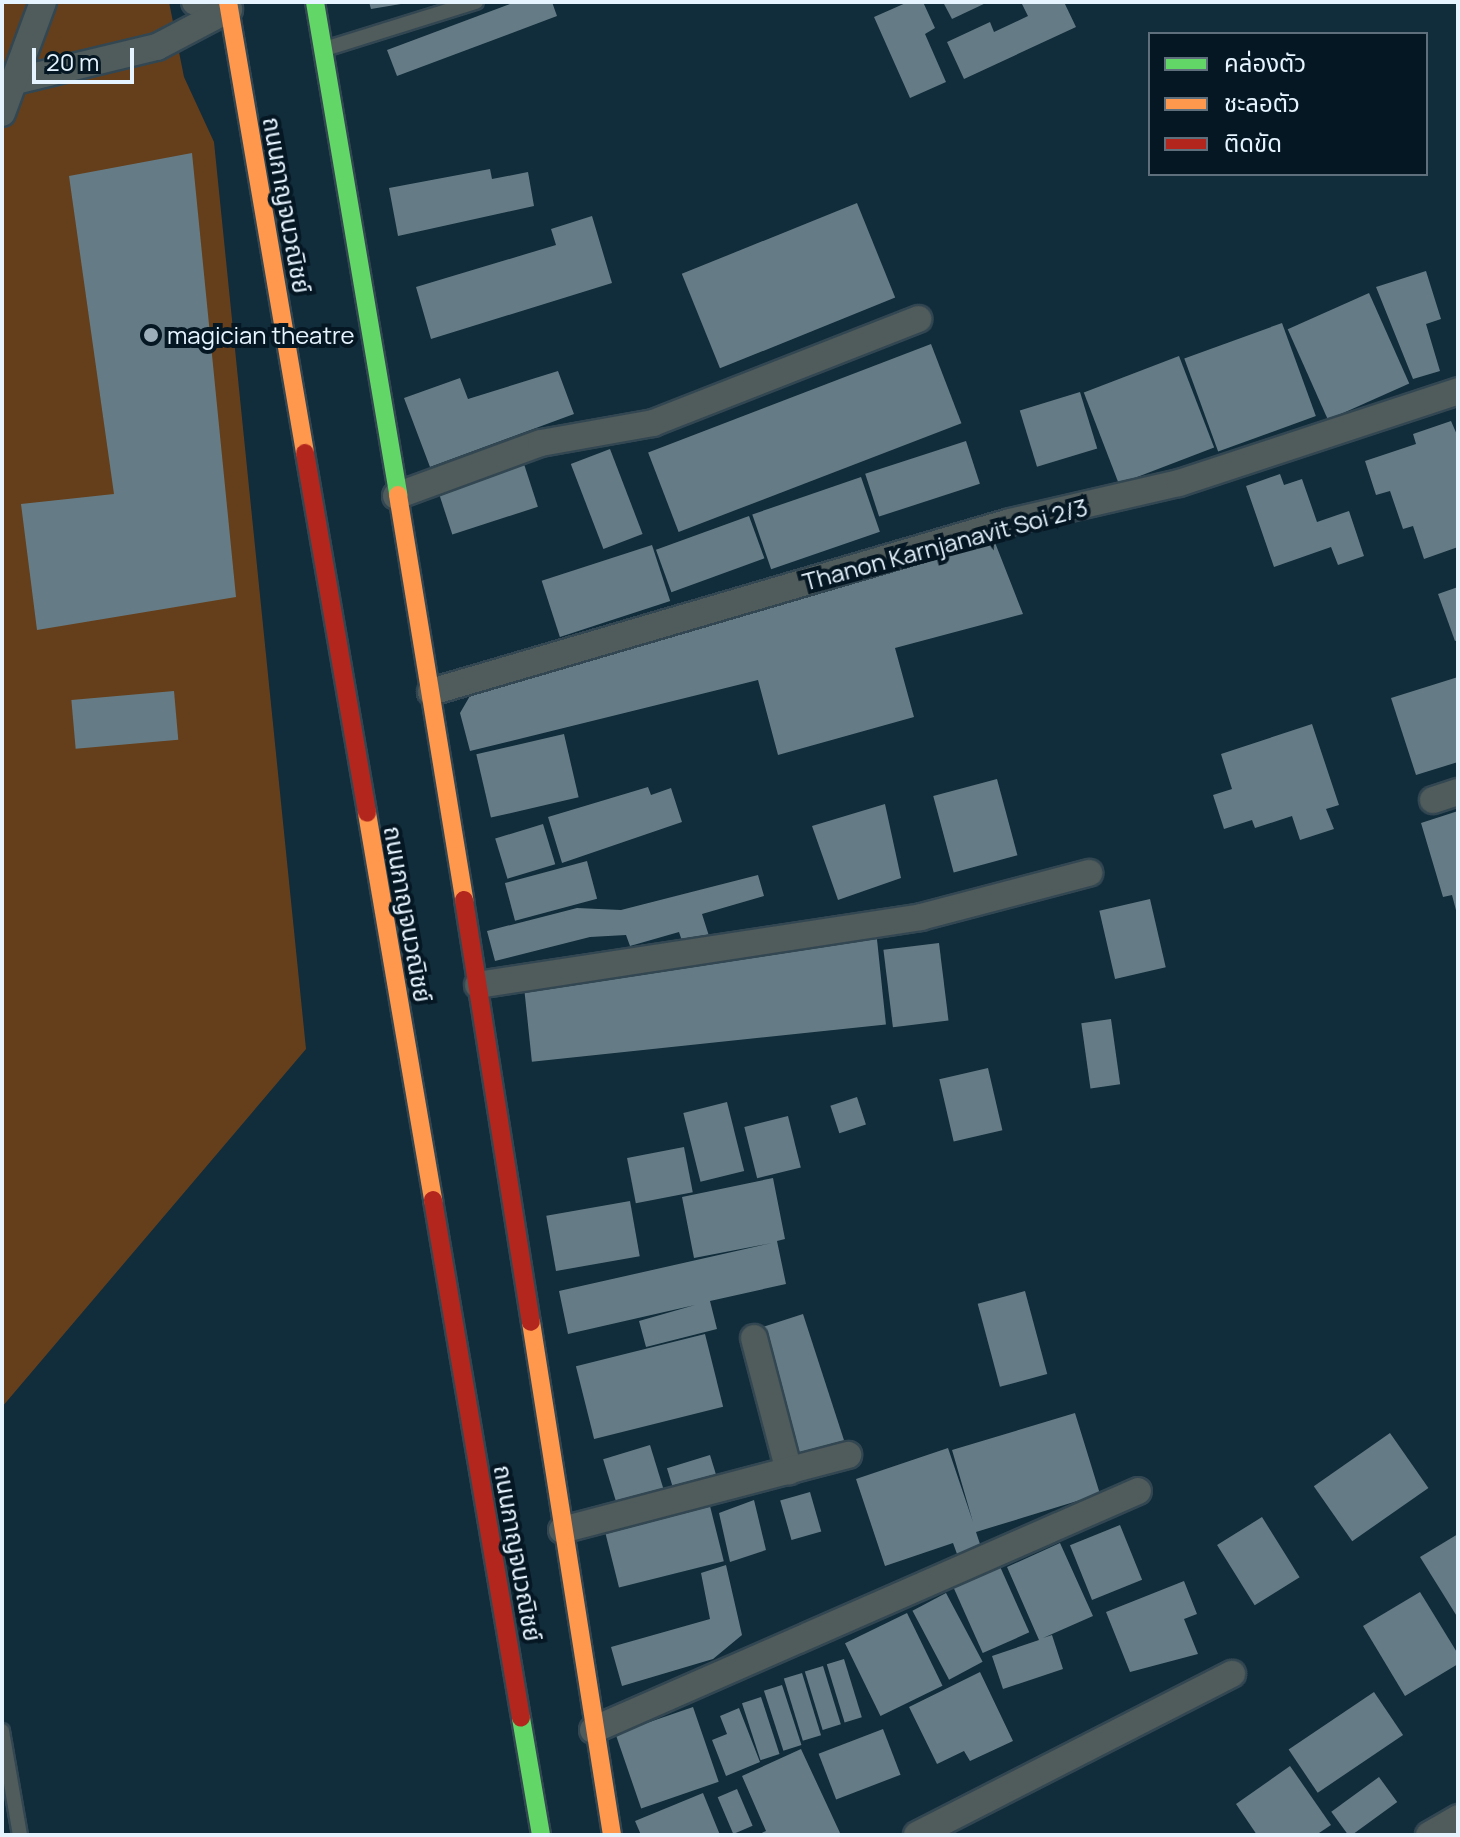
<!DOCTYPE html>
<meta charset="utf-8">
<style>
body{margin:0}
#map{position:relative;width:1460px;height:1837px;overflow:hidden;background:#112c3a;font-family:Manrope,"Noto Sans Thai",sans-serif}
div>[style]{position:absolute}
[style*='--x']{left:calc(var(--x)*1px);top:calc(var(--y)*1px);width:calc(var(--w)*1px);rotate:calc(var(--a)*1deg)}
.green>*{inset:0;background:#653f1b}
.building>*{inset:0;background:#657c86;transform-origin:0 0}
.roads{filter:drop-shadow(2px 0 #324752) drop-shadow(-2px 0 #324752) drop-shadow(0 2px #324752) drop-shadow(0 -2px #324752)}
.lane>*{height:14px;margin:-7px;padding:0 7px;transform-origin:7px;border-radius:7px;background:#505b5b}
.street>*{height:26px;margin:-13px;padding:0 13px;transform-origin:13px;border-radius:13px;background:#505b5b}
.fast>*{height:18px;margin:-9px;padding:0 9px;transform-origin:9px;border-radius:9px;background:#63d668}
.slow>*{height:18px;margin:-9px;padding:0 9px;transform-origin:9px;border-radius:9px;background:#ff974d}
.jam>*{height:18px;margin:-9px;padding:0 9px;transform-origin:9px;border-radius:9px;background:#b3261e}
.dots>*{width:22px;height:22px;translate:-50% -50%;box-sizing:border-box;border:4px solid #051723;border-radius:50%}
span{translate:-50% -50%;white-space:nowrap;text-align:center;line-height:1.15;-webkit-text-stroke:8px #051723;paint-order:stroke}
.street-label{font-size:24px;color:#e6f4ff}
.poi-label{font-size:24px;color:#e6f4ff}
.left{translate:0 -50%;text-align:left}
.frame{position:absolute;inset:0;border:4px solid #e6f4ff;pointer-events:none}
.legend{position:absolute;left:1148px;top:32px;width:280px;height:144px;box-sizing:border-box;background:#051723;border:2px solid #5f6f7b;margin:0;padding:10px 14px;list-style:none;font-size:24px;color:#e6f4ff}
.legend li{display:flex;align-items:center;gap:16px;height:40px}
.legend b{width:40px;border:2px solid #5f6f7b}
.scale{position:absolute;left:32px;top:48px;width:102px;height:36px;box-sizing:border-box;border:4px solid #e6f4ff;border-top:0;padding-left:10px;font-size:24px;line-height:28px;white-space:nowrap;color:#e6f4ff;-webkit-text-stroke:6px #051723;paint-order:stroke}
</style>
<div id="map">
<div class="green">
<div style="clip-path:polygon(2px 2px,169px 2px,184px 77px,214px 142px,306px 1049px,2px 1407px)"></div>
</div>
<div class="building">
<div style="clip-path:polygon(369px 2px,401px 2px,401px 4px,371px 9px)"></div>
<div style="clip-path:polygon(515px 2px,552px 2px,557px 16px,397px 76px,387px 50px)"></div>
<div style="clip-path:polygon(908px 2px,923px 2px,935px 28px,925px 34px,946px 82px,910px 98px,874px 17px)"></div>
<div style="clip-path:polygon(943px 2px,988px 2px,952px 19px)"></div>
<div style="clip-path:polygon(1021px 2px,1064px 2px,1076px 27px,964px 79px,947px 42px,990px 22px,994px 32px,1028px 16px)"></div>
<div style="clip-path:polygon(192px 153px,236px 597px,37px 630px,21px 504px,114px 494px,69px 176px)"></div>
<div style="clip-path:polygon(490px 169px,492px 179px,528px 172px,534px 206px,398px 236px,389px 188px)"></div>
<div style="left:857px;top:203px;width:102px;height:189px;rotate:68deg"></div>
<div style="clip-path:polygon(592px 216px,612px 283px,431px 339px,416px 287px,556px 245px,551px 229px)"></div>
<div style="clip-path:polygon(1426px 271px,1441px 319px,1426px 324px,1440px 371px,1413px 379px,1376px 287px)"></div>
<div style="left:1369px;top:293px;width:99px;height:89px;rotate:66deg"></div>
<div style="left:1282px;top:323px;width:99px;height:104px;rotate:70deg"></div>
<div style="left:931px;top:344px;width:85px;height:303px;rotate:69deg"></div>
<div style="left:1179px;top:356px;width:98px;height:102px;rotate:69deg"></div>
<div style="clip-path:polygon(558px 371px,574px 414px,430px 467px,404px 398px,460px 378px,468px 399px)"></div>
<div style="left:1080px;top:392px;width:59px;height:63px;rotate:73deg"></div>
<div style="clip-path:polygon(1451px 421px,1458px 437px,1458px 547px,1424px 559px,1413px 526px,1403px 529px,1390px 491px,1376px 495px,1365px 461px,1416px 444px,1413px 434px)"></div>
<div style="left:966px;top:441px;width:45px;height:106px;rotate:72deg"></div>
<div style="left:610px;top:449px;width:91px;height:42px;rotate:69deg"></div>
<div style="left:524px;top:464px;width:45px;height:90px;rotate:72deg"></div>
<div style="clip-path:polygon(1280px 474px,1284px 485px,1302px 479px,1317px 522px,1349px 511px,1364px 556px,1338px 565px,1331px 547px,1274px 567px,1246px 486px)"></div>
<div style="left:861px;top:477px;width:58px;height:115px;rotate:71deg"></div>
<div style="left:749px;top:516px;width:45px;height:99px;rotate:70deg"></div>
<div style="clip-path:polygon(994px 540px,1023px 614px,895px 648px,914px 717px,778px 755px,758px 680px,470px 751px,460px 713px,474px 689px)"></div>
<div style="left:652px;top:545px;width:59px;height:116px;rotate:72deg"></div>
<div style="clip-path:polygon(1458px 587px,1458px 640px,1455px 641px,1438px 594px)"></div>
<div style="clip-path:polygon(1458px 677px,1458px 762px,1416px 775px,1391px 698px)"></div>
<div style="left:174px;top:691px;width:49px;height:103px;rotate:85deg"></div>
<div style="clip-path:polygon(1312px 724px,1339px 805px,1326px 809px,1334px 829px,1300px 840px,1292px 816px,1255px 828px,1252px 820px,1224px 829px,1213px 795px,1232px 789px,1221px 754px)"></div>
<div style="left:564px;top:734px;width:65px;height:90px;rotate:77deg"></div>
<div style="left:997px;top:779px;width:79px;height:66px;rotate:75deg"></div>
<div style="clip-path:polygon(648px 787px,651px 795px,671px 788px,682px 822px,562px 863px,548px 817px)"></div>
<div style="clip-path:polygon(885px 804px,901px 878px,838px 900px,812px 826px)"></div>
<div style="clip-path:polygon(1458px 811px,1458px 914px,1457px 914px,1452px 895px,1443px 897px,1421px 823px)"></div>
<div style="left:543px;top:824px;width:42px;height:50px;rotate:73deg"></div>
<div style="left:587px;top:861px;width:39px;height:85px;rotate:75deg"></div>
<div style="clip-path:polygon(758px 875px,764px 896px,702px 914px,709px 936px,683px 944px,679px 932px,630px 946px,626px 935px,590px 937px,495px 961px,487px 931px,577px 908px,621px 910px)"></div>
<div style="left:1150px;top:899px;width:70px;height:52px;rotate:77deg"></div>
<div style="left:876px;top:930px;width:95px;height:356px;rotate:84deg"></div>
<div style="left:939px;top:943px;width:78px;height:56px;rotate:83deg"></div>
<div style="left:1111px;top:1019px;width:66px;height:30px;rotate:82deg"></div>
<div style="left:988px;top:1068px;width:64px;height:50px;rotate:77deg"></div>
<div style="left:857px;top:1097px;width:29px;height:28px;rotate:72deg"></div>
<div style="left:727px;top:1102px;width:71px;height:45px;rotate:76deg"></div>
<div style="left:788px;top:1116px;width:53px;height:45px;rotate:76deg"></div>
<div style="left:684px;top:1147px;width:46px;height:58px;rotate:79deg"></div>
<div style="clip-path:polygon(773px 1178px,785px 1239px,777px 1241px,786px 1284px,710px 1301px,717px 1329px,646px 1347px,639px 1321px,695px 1305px,568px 1334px,559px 1291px,772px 1243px,694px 1258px,682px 1197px)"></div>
<div style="left:630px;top:1201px;width:56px;height:85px;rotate:80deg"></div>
<div style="left:1025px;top:1291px;width:86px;height:49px;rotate:75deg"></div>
<div style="left:803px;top:1314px;width:139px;height:47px;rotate:72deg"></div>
<div style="left:705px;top:1334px;width:75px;height:133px;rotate:76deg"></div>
<div style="clip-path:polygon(1075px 1413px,1100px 1494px,976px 1532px,981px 1547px,957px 1554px,953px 1543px,885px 1566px,856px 1479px,948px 1448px,973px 1522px,952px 1450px)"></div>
<div style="left:1390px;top:1433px;width:67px;height:93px;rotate:55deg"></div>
<div style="left:650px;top:1445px;width:49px;height:49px;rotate:73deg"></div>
<div style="left:710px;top:1455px;width:27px;height:45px;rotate:73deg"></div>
<div style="left:810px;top:1492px;width:41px;height:31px;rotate:74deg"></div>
<div style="clip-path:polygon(754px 1500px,766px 1550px,730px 1562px,719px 1513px)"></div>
<div style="left:710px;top:1506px;width:57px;height:108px;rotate:76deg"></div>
<div style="left:1262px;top:1517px;width:71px;height:53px;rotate:58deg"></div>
<div style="left:1120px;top:1525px;width:59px;height:54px;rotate:68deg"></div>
<div style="clip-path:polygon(1458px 1534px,1458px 1618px,1420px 1557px)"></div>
<div style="clip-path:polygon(1060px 1543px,1093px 1616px,1043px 1638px,1052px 1635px,1063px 1669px,1003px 1689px,992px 1656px,1039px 1640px,1007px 1567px)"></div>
<div style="left:998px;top:1562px;width:77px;height:51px;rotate:66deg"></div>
<div style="clip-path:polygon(726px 1565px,742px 1635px,713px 1659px,622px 1686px,611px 1647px,710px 1619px,701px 1573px)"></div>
<div style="clip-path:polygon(1184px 1581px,1197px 1614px,1184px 1619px,1198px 1654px,1130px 1672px,1106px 1612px)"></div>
<div style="clip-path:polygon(1420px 1592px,1458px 1654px,1458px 1664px,1405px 1696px,1363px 1626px)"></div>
<div style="left:946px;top:1593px;width:78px;height:38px;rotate:62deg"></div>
<div style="left:907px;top:1613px;width:81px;height:69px;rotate:64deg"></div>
<div style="left:844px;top:1659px;width:61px;height:18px;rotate:73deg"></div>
<div style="left:823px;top:1666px;width:61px;height:19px;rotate:73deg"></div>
<div style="clip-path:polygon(980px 1672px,1013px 1741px,970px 1761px,964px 1751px,937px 1764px,909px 1707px)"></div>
<div style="left:802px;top:1673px;width:65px;height:19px;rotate:73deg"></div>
<div style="left:782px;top:1685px;width:63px;height:19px;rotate:72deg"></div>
<div style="left:1374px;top:1692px;width:52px;height:103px;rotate:56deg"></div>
<div style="left:761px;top:1697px;width:60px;height:20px;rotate:72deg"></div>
<div style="left:693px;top:1707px;width:79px;height:82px;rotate:71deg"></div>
<div style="clip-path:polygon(739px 1708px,760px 1762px,726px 1776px,712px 1740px,727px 1734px,720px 1716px)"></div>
<div style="left:883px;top:1729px;width:49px;height:69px;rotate:69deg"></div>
<div style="clip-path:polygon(801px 1749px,841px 1835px,757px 1835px,766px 1831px,742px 1776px)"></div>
<div style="clip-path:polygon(1290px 1766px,1331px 1825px,1316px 1835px,1257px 1835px,1236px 1804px)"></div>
<div style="left:1379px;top:1777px;width:31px;height:59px;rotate:54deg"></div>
<div style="left:737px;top:1789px;width:40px;height:21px;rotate:67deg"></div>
<div style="clip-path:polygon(703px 1793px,720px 1835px,641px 1835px,635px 1821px)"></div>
</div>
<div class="roads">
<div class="lane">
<div style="--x:328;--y:48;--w:155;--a:-17.3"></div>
<div style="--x:2;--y:1731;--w:106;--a:80.2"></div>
</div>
<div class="street">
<div style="--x:195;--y:2;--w:35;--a:12"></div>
<div style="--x:15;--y:81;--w:146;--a:-13.5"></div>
<div style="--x:157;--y:47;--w:81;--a:-27.8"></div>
<div style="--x:2;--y:113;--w:118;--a:-69.7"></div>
<div style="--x:396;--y:496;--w:154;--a:-20.1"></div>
<div style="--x:541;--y:443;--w:114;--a:-10.1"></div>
<div style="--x:653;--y:423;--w:285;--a:-21.4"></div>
<div style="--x:431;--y:692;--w:603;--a:-16.36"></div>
<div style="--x:1010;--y:522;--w:173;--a:-13"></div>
<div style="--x:1179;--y:483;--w:294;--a:-18.2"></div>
<div style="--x:1433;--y:800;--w:26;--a:-18"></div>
<div style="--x:478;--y:985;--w:448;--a:-8.7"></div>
<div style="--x:921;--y:917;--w:174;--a:-14.7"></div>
<div style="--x:754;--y:1338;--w:138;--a:75.3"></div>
<div style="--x:562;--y:1530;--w:296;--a:-14.7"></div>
<div style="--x:593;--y:1730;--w:595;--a:-23.68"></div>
<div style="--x:917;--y:1835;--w:354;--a:-27.1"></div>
<div style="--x:1429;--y:1835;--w:34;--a:-30"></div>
</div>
<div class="fast">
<div style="--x:315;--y:2;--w:500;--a:80.4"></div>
<div style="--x:521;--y:1718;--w:119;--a:80.3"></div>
</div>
<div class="slow">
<div style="--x:228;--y:2;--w:458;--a:80.3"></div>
<div style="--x:398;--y:495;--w:410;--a:80.7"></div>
<div style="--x:367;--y:813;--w:393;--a:80.3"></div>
<div style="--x:531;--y:1322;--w:519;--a:81.03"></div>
</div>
<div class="jam">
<div style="--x:305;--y:453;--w:365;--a:80.2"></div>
<div style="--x:464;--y:900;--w:427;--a:81"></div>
<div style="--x:433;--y:1200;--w:525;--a:80.36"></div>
</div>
</div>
<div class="dots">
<div style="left:151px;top:335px;background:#9baeba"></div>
</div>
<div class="street-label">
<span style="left:287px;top:205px;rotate:80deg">ถนนกาญจนวณิชย์</span>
<span style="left:945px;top:544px;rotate:-15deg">Thanon Karnjanavit Soi 2/3</span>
<span style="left:408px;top:914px;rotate:80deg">ถนนกาญจนวณิชย์</span>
<span style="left:518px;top:1553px;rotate:80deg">ถนนกาญจนวณิชย์</span>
</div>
<div class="poi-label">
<span class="left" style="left:167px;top:335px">magician theatre</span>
</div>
<div class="frame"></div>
<ul class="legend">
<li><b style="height:10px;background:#63d668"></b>คล่องตัว</li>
<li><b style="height:10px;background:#ff974d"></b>ชะลอตัว</li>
<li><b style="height:10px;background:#b3261e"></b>ติดขัด</li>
</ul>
<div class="scale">20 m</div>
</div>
